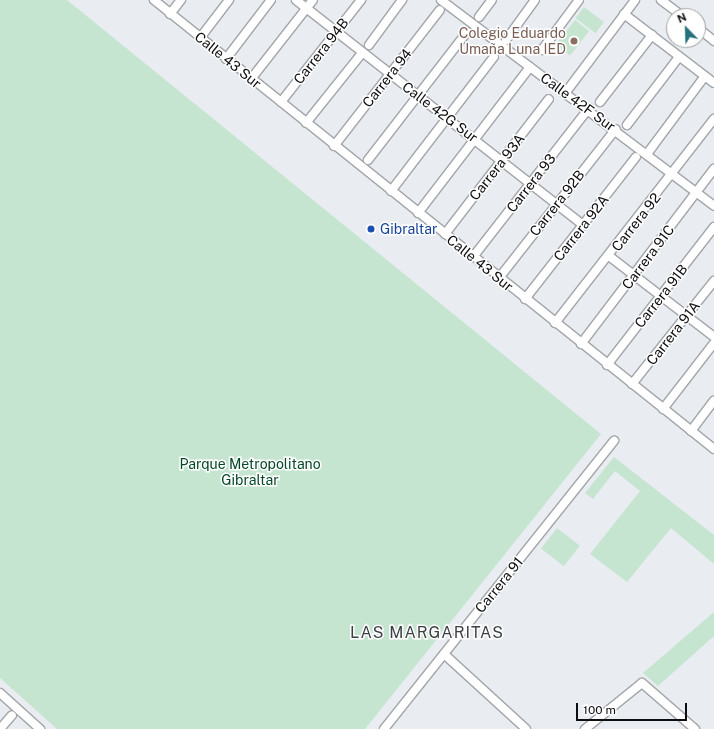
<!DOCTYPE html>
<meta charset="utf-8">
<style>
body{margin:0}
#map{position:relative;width:714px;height:729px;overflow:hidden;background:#e9ecf1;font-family:"Public Sans",sans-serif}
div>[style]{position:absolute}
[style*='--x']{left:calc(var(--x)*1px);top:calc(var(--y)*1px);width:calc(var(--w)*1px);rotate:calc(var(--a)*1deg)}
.green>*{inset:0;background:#c6e5d0;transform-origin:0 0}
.roads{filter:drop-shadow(1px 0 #a2a5a9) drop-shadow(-1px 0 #a2a5a9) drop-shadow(0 1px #a2a5a9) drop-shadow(0 -1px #a2a5a9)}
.minor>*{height:8px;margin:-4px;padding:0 4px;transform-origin:4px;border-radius:4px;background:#fff}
.dots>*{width:11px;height:11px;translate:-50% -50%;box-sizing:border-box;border:2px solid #fff;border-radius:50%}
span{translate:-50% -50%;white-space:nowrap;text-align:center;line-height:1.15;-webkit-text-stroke:3px #fff;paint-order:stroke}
.education-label{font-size:14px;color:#785e54}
.right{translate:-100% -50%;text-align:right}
.street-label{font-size:14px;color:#0d0e10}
.transit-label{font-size:14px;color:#164399}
.left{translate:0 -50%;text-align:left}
.park-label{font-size:14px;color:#074729}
.quarter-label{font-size:16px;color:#3c3f43;letter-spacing:1px}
.north{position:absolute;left:666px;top:8px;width:40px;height:40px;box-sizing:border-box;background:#fff;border:1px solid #9e9f9f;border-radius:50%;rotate:337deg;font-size:11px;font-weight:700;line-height:16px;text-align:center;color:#0d0e10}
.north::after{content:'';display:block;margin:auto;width:14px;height:18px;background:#276f7a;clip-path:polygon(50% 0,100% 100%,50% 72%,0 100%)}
.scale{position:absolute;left:576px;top:703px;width:111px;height:18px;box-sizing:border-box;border:2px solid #0d0e10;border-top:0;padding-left:5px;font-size:12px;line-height:14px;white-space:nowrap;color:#0d0e10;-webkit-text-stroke:3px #fff;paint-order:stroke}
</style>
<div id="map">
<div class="green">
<div style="clip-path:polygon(0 0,67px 0,601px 434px,365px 729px,57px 729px,0 678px)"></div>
<div style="left:584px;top:7px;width:25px;height:14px;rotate:37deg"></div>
<div style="left:575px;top:20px;width:18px;height:31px;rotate:38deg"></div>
<div style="clip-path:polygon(614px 457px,714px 535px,714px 564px,671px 528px,627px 582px,590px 554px,640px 491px,615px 471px,593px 499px,585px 493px)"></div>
<div style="left:557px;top:528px;width:29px;height:26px;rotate:38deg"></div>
<div style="clip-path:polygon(714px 612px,714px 636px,658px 686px,643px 673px)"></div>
</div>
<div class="roads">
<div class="minor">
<div style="--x:154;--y:0;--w:718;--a:38.72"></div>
<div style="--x:296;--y:0;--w:365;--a:38.1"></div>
<div style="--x:441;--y:0;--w:342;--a:37"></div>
<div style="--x:661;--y:0;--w:26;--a:37"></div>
<div style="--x:170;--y:14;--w:18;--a:-52"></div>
<div style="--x:624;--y:14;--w:113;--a:37.5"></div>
<div style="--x:479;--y:17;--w:21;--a:-53"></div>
<div style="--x:698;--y:28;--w:21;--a:39"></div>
<div style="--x:200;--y:38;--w:48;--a:-52.7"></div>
<div style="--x:506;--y:40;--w:49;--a:-54.1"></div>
<div style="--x:369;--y:45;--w:56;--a:-53.7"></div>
<div style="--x:542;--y:50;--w:62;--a:-53.5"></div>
<div style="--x:226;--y:59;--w:74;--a:-52.7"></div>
<div style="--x:251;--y:79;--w:100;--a:-51.9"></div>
<div style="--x:566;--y:92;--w:115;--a:-53.1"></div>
<div style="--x:281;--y:102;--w:130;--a:-51.9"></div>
<div style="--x:600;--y:102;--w:85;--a:-52.2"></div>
<div style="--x:306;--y:123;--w:90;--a:-51.3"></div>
<div style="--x:627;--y:125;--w:86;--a:-52.6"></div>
<div style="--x:334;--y:146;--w:172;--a:-52.1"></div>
<div style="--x:647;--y:154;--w:97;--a:-53.4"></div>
<div style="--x:368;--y:160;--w:162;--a:-52.3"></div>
<div style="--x:391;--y:191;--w:169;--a:-52.5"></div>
<div style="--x:418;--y:213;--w:184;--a:-52.5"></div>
<div style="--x:445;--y:234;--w:170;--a:-52.4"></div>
<div style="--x:609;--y:256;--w:133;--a:37.6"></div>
<div style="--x:473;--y:257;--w:189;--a:-52.1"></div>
<div style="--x:499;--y:278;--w:189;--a:-51.9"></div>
<div style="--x:525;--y:299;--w:180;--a:-52"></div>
<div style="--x:555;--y:323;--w:259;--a:-52.1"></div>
<div style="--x:581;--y:344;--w:220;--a:-52.8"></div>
<div style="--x:607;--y:365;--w:175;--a:-52.2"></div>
<div style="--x:632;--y:384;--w:132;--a:-51.5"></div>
<div style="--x:663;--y:409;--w:83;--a:-52.3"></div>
<div style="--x:691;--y:431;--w:38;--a:-53"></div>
<div style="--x:444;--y:654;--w:111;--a:42.4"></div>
<div style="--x:0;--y:693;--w:54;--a:42"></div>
<div style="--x:0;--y:729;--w:18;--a:-49"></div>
<div style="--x:384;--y:729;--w:369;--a:-51.4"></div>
<div style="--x:585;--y:729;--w:73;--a:-38.9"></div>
<div style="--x:642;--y:683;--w:70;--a:41"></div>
</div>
</div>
<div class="dots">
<div style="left:574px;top:41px;background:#8d6e63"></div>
<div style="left:371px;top:229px;background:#1a4fb4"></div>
</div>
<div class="education-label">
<span class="right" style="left:566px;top:41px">Colegio Eduardo<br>Umaña Luna IED</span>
</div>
<div class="street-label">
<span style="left:321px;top:51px;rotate:-52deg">Carrera 94B</span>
<span style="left:228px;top:60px;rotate:39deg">Calle 43 Sur</span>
<span style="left:387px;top:78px;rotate:-52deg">Carrera 94</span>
<span style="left:578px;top:102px;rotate:36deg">Calle 42F Sur</span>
<span style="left:440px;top:112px;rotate:37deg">Calle 42G Sur</span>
<span style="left:497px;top:167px;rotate:-52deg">Carrera 93A</span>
<span style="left:531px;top:183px;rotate:-52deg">Carrera 93</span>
<span style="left:557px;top:203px;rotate:-52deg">Carrera 92B</span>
<span style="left:636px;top:222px;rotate:-52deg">Carrera 92</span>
<span style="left:581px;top:228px;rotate:-52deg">Carrera 92A</span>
<span style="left:648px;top:257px;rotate:-53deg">Carrera 91C</span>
<span style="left:480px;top:263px;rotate:39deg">Calle 43 Sur</span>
<span style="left:661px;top:296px;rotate:-52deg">Carrera 91B</span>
<span style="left:673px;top:333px;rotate:-52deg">Carrera 91A</span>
<span style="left:499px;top:585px;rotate:-51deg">Carrera 91</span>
</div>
<div class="transit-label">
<span class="left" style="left:380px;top:229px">Gibraltar</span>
</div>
<div class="park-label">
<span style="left:250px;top:472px">Parque Metropolitano<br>Gibraltar</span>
</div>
<div class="quarter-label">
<span style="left:427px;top:633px">LAS MARGARITAS</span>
</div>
<div class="north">N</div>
<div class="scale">100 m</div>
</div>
